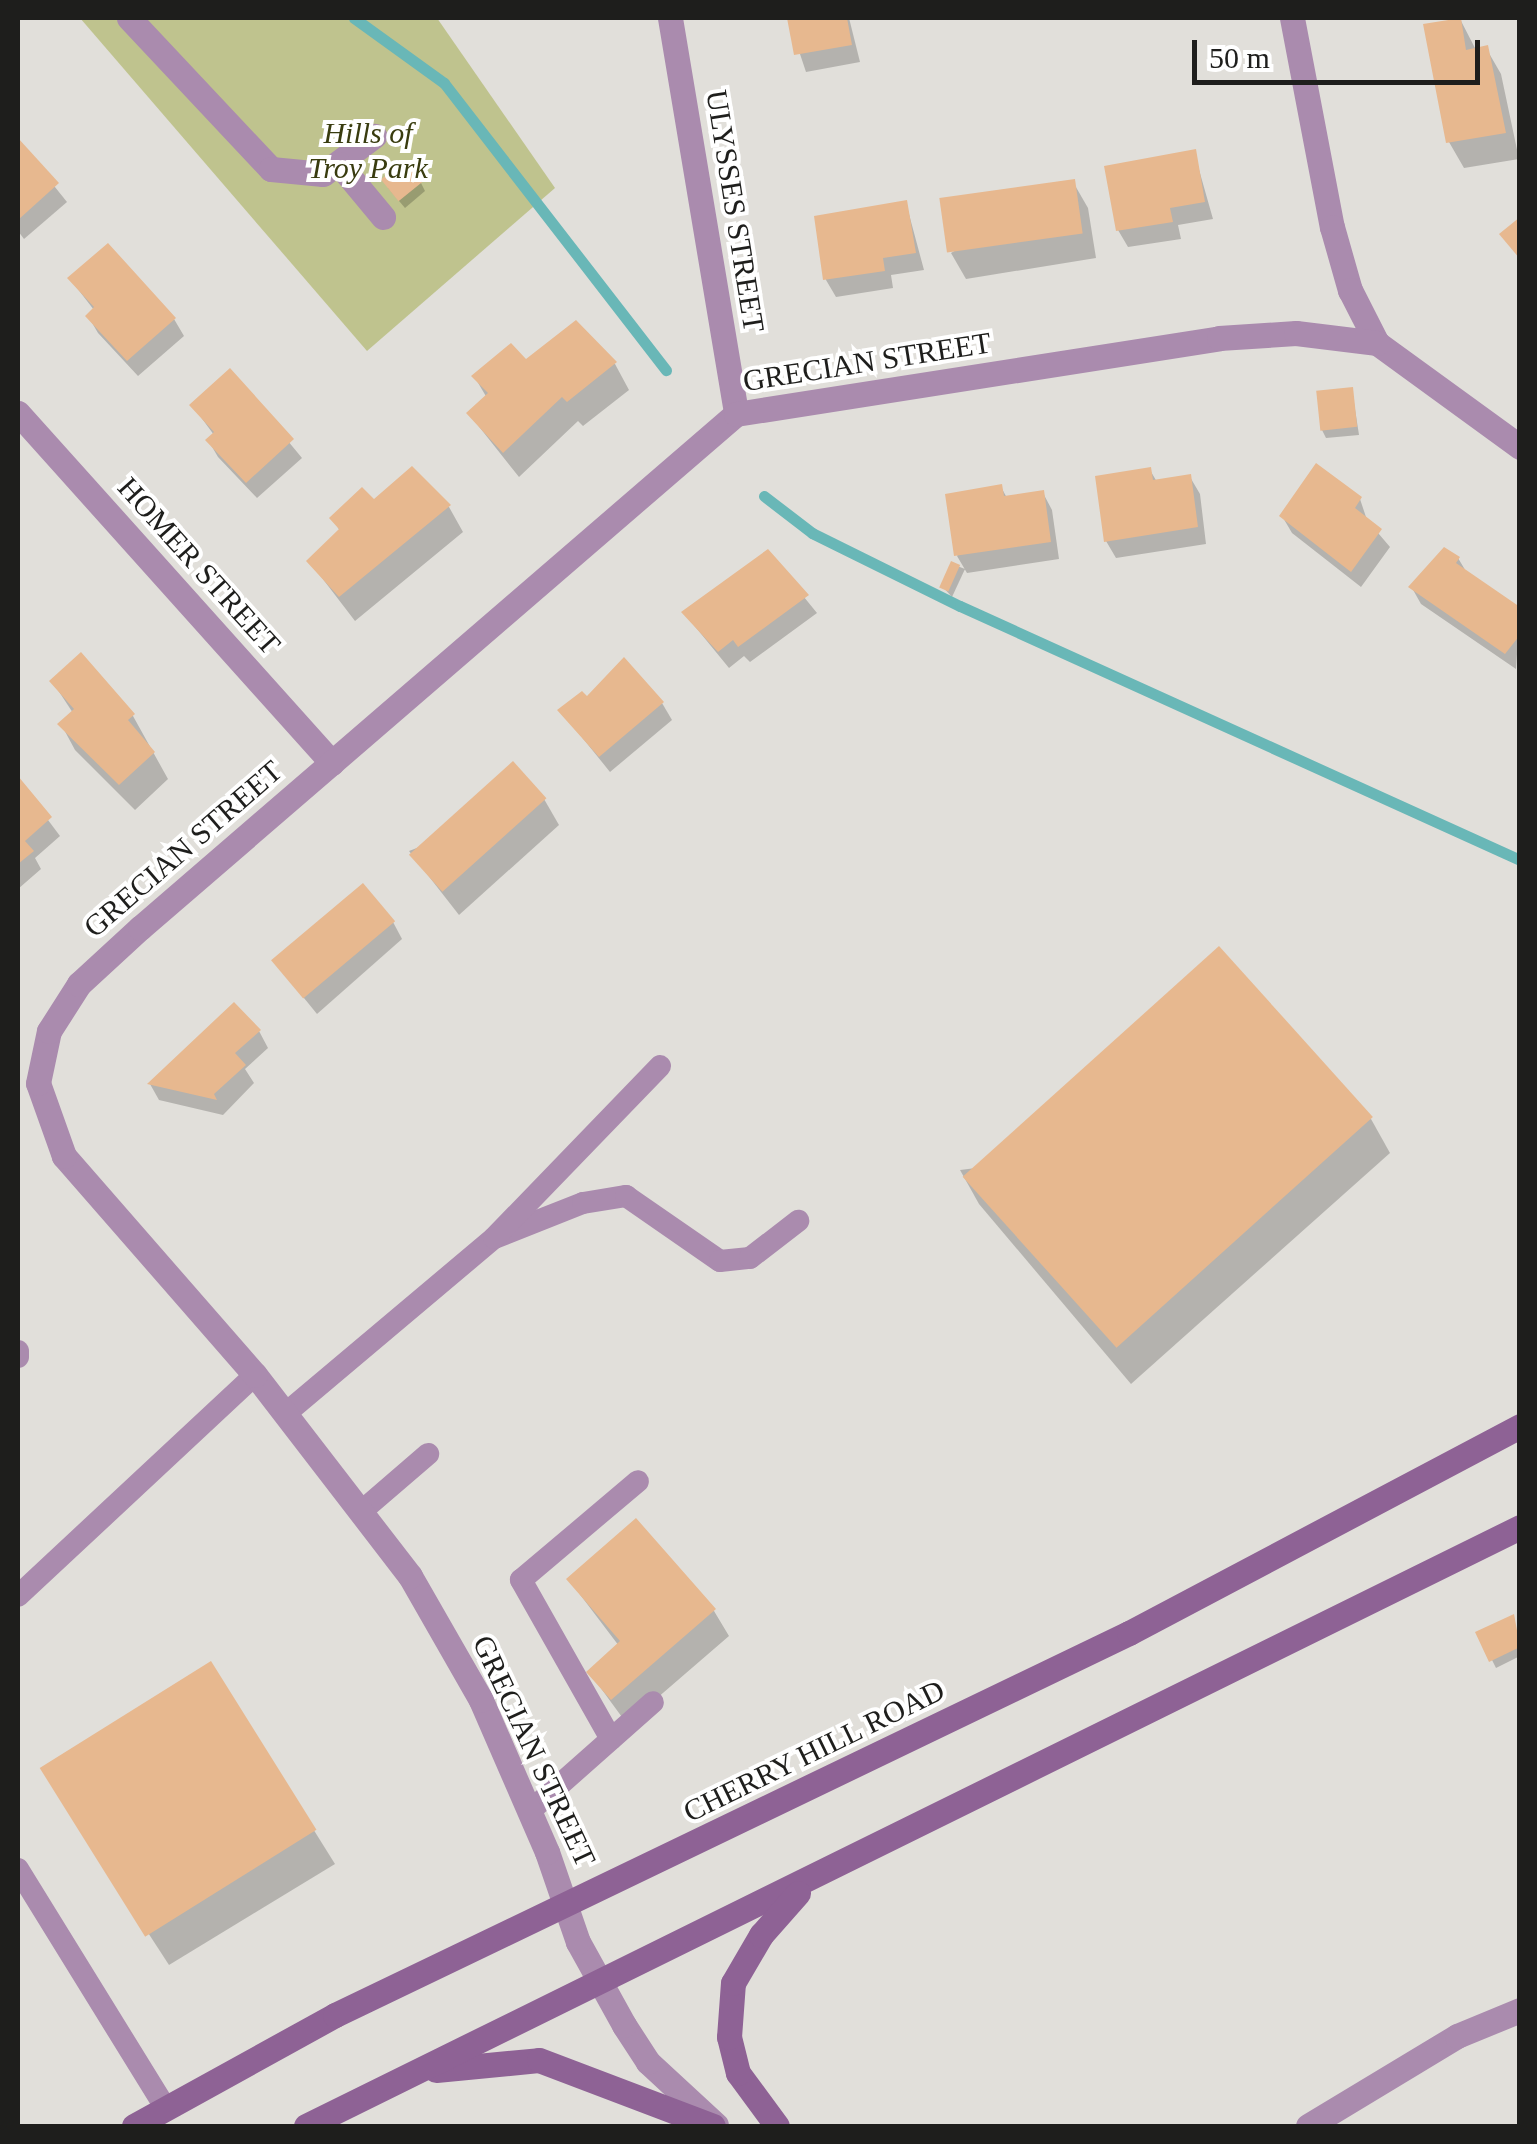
<!DOCTYPE html>
<style>
body{margin:0}
#map{position:relative;width:1537px;height:2144px;overflow:hidden;background:#e1dfda;font-family:"Times New Roman",serif}
div>[style]{position:absolute}
[style*='--x']{left:calc(var(--x)*1px);top:calc(var(--y)*1px);width:calc(var(--w)*1px);rotate:calc(var(--a)*1deg)}
.green>*{inset:0;background:#bfc38e}
.shadow>*{inset:0;background:#0003}
.stream>*{height:11px;margin:-5.5px;padding:0 5.5px;transform-origin:5.5px;border-radius:5.5px;background:#69b7b7}
.building>*{inset:0;background:#e7b88f;transform-origin:0 0}
.lane>*{height:22px;margin:-11px;padding:0 11px;transform-origin:11px;border-radius:11px;background:#aa8bae}
.street>*{height:25px;margin:-12.5px;padding:0 12.5px;transform-origin:12.5px;border-radius:12.5px;background:#aa8bae}
.secondary>*{height:25px;margin:-12.5px;padding:0 12.5px;transform-origin:12.5px;border-radius:12.5px;background:#8e6295}
span{translate:-50% -50%;white-space:nowrap;text-align:center;line-height:1.15;-webkit-text-stroke:8px #fff;paint-order:stroke}
.park-label{font-size:30px;color:#393c0f;font-style:italic}
.street-label{font-size:30px;color:#1e1e1c}
.frame{position:absolute;inset:0;border:20px solid #1e1e1c;pointer-events:none}
.scale{position:absolute;left:1192px;top:40px;width:288px;height:45px;box-sizing:border-box;border:5px solid #1e1e1c;border-top:0;padding-left:12px;font-size:30px;line-height:35px;white-space:nowrap;color:#1e1e1c;-webkit-text-stroke:8px #fff;paint-order:stroke}
</style>
<div id="map">
<div class="green">
<div style="clip-path:polygon(80px 18px,437px 18px,555px 188px,367px 351px)"></div>
</div>
<div class="shadow">
<div style="clip-path:polygon(788px 18px,849px 18px,860px 62px,806px 72px)"></div>
<div style="clip-path:polygon(1460px 19px,1476px 50px,1486px 48px,1501px 74px,1519px 159px,1464px 168px,1449px 142px)"></div>
<div style="clip-path:polygon(18px 141px,67px 202px,24px 239px,18px 231px)"></div>
<div style="clip-path:polygon(1194px 152px,1213px 219px,1178px 225px,1181px 239px,1128px 247px,1118px 230px)"></div>
<div style="clip-path:polygon(1073px 182px,1088px 208px,1096px 258px,966px 279px,951px 253px)"></div>
<div style="clip-path:polygon(421px 183px,425px 191px,405px 208px,388px 188px)"></div>
<div style="clip-path:polygon(906px 203px,924px 270px,891px 275px,893px 288px,836px 297px,826px 280px,816px 218px)"></div>
<div style="clip-path:polygon(70px 279px,174px 319px,184px 336px,138px 376px,98px 333px,88px 316px,94px 310px)"></div>
<div style="clip-path:polygon(526px 362px,615px 364px,629px 390px,583px 426px,578px 421px,519px 477px,469px 414px,487px 398px,474px 376px)"></div>
<div style="clip-path:polygon(230px 371px,302px 458px,257px 498px,218px 457px,208px 440px,214px 435px,192px 405px)"></div>
<div style="clip-path:polygon(1352px 390px,1359px 435px,1326px 438px,1322px 430px)"></div>
<div style="clip-path:polygon(1150px 470px,1157px 482px,1190px 477px,1200px 494px,1206px 544px,1116px 558px,1106px 541px)"></div>
<div style="clip-path:polygon(1001px 487px,1007px 498px,1043px 493px,1052px 510px,1059px 559px,967px 573px,957px 556px)"></div>
<div style="clip-path:polygon(1360px 499px,1367px 520px,1390px 547px,1361px 587px,1292px 533px,1282px 516px)"></div>
<div style="clip-path:polygon(374px 502px,449px 507px,463px 532px,355px 621px,309px 561px,340px 531px,332px 518px)"></div>
<div style="clip-path:polygon(768px 553px,817px 613px,750px 662px,744px 656px,729px 668px,684px 613px)"></div>
<div style="clip-path:polygon(1458px 558px,1467px 573px,1520px 610px,1516px 669px,1421px 604px,1412px 588px)"></div>
<div style="clip-path:polygon(952px 564px,965px 569px,952px 597px,942px 586px)"></div>
<div style="clip-path:polygon(52px 681px,133px 716px,168px 779px,135px 810px,75px 750px,61px 724px,73px 713px)"></div>
<div style="clip-path:polygon(662px 703px,672px 720px,610px 772px,560px 710px)"></div>
<div style="clip-path:polygon(18px 780px,60px 836px,35px 858px,41px 869px,18px 889px)"></div>
<div style="clip-path:polygon(544px 799px,559px 825px,459px 915px,409px 851px)"></div>
<div style="clip-path:polygon(393px 922px,402px 939px,317px 1014px,273px 960px)"></div>
<div style="clip-path:polygon(259px 1031px,268px 1048px,245px 1069px,254px 1083px,223px 1115px,159px 1100px,150px 1084px)"></div>
<div style="clip-path:polygon(1371px 1119px,1390px 1153px,1131px 1384px,979px 1204px,960px 1170px)"></div>
<div style="clip-path:polygon(569px 1580px,714px 1611px,729px 1636px,627px 1724px,589px 1672px,619px 1646px)"></div>
<div style="clip-path:polygon(1513px 1617px,1520px 1656px,1496px 1668px,1479px 1634px)"></div>
<div style="clip-path:polygon(210px 1664px,335px 1864px,169px 1965px,63px 1802px)"></div>
</div>
<div class="stream">
<div style="--x:354;--y:18;--w:111;--a:35.8"></div>
<div style="--x:444;--y:83;--w:363;--a:52.3"></div>
<div style="--x:764;--y:496;--w:61;--a:37.6"></div>
<div style="--x:812;--y:533;--w:165;--a:26.3"></div>
<div style="--x:960;--y:606;--w:615;--a:24.4"></div>
</div>
<div class="building">
<div style="clip-path:polygon(787px 18px,847px 18px,852px 45px,794px 55px)"></div>
<div style="clip-path:polygon(1461px 18px,1466px 50px,1488px 45px,1506px 133px,1446px 143px,1423px 24px)"></div>
<div style="clip-path:polygon(18px 138px,59px 183px,18px 220px)"></div>
<div style="clip-path:polygon(1196px 149px,1205px 202px,1170px 208px,1173px 222px,1116px 231px,1104px 166px)"></div>
<div style="left:405px;top:160px;width:28px;height:31px;rotate:51deg"></div>
<div style="left:1075px;top:179px;width:55px;height:137px;rotate:82deg"></div>
<div style="clip-path:polygon(907px 200px,916px 253px,883px 258px,885px 271px,823px 280px,814px 216px)"></div>
<div style="clip-path:polygon(1520px 217px,1520px 259px,1499px 234px)"></div>
<div style="clip-path:polygon(108px 243px,176px 318px,127px 361px,85px 316px,94px 307px,67px 278px)"></div>
<div style="clip-path:polygon(576px 320px,617px 362px,567px 402px,562px 397px,503px 453px,466px 413px,488px 393px,471px 376px,511px 343px,526px 359px)"></div>
<div style="clip-path:polygon(230px 368px,294px 439px,246px 483px,205px 440px,214px 432px,189px 405px)"></div>
<div style="left:1353px;top:387px;width:40px;height:37px;rotate:84deg"></div>
<div style="clip-path:polygon(1316px 463px,1362px 497px,1355px 508px,1382px 529px,1351px 572px,1279px 516px)"></div>
<div style="clip-path:polygon(412px 466px,451px 505px,339px 597px,306px 561px,339px 529px,329px 518px,362px 487px,374px 499px)"></div>
<div style="clip-path:polygon(1151px 467px,1153px 480px,1191px 474px,1198px 527px,1104px 542px,1095px 476px)"></div>
<div style="clip-path:polygon(1002px 484px,1004px 496px,1044px 490px,1051px 542px,954px 556px,945px 494px)"></div>
<div style="clip-path:polygon(1444px 547px,1460px 557px,1456px 563px,1520px 607px,1520px 635px,1505px 654px,1408px 587px)"></div>
<div style="clip-path:polygon(768px 549px,809px 595px,738px 647px,733px 640px,718px 652px,681px 612px)"></div>
<div style="left:951px;top:561px;width:10px;height:29px;rotate:24deg"></div>
<div style="clip-path:polygon(81px 652px,135px 714px,128px 720px,155px 752px,119px 785px,57px 724px,74px 709px,49px 681px)"></div>
<div style="clip-path:polygon(624px 657px,664px 702px,599px 757px,557px 710px,582px 691px,587px 696px)"></div>
<div style="left:513px;top:761px;width:50px;height:140px;rotate:48deg"></div>
<div style="clip-path:polygon(18px 776px,52px 817px,25px 841px,34px 851px,18px 864px)"></div>
<div style="left:363px;top:883px;width:50px;height:120px;rotate:50deg"></div>
<div style="left:1219px;top:946px;width:230px;height:345px;rotate:48deg"></div>
<div style="clip-path:polygon(234px 1002px,261px 1030px,235px 1053px,246px 1065px,214px 1094px,217px 1100px,147px 1084px)"></div>
<div style="clip-path:polygon(636px 1518px,716px 1609px,611px 1700px,586px 1672px,620px 1641px,566px 1579px)"></div>
<div style="clip-path:polygon(1514px 1614px,1520px 1647px,1489px 1662px,1475px 1632px)"></div>
<div style="left:211px;top:1661px;width:199px;height:202px;rotate:58deg"></div>
</div>
<div class="lane">
<div style="--x:497;--y:1237;--w:92;--a:-21.6"></div>
<div style="--x:583;--y:1203;--w:44;--a:-9.2"></div>
<div style="--x:626;--y:1196;--w:114;--a:34.7"></div>
<div style="--x:720;--y:1261;--w:30;--a:-6"></div>
<div style="--x:750;--y:1258;--w:61;--a:-37.6"></div>
<div style="--x:18;--y:1351;--w:6;--a:90"></div>
<div style="--x:285;--y:1414;--w:273;--a:-40.1"></div>
<div style="--x:494;--y:1238;--w:239;--a:-46"></div>
<div style="--x:363;--y:1510;--w:86;--a:-40.7"></div>
<div style="--x:18;--y:1596;--w:324;--a:-43"></div>
<div style="--x:611;--y:1739;--w:183;--a:-119.5"></div>
<div style="--x:521;--y:1580;--w:153;--a:-40.2"></div>
<div style="--x:530;--y:1811;--w:164;--a:-41.5"></div>
<div style="--x:18;--y:1869;--w:280;--a:58.3"></div>
</div>
<div class="street">
<div style="--x:129;--y:18;--w:207;--a:46.8"></div>
<div style="--x:271;--y:169;--w:52;--a:5.5"></div>
<div style="--x:323;--y:174;--w:64;--a:-36.7"></div>
<div style="--x:670;--y:18;--w:401;--a:80.5"></div>
<div style="--x:1292;--y:18;--w:213;--a:79.2"></div>
<div style="--x:1332;--y:227;--w:66;--a:74.1"></div>
<div style="--x:1350;--y:290;--w:59;--a:63"></div>
<div style="--x:1377;--y:343;--w:177;--a:36"></div>
<div style="--x:339;--y:164;--w:69;--a:50.3"></div>
<div style="--x:18;--y:413;--w:470;--a:48.1"></div>
<div style="--x:716;--y:2125;--w:93;--a:-137.2"></div>
<div style="--x:648;--y:2062;--w:44;--a:-123"></div>
<div style="--x:624;--y:2025;--w:95;--a:-119"></div>
<div style="--x:578;--y:1942;--w:95;--a:-109"></div>
<div style="--x:547;--y:1852;--w:166;--a:-113.5"></div>
<div style="--x:481;--y:1700;--w:143;--a:-119.8"></div>
<div style="--x:410;--y:1576;--w:254;--a:-127.6"></div>
<div style="--x:255;--y:1375;--w:291;--a:-131.1"></div>
<div style="--x:64;--y:1156;--w:77;--a:-109.6"></div>
<div style="--x:38;--y:1083;--w:53;--a:-78.1"></div>
<div style="--x:49;--y:1031;--w:56;--a:-57.4"></div>
<div style="--x:79;--y:984;--w:83;--a:-42.6"></div>
<div style="--x:140;--y:928;--w:787;--a:-40.78"></div>
<div style="--x:736;--y:414;--w:489;--a:-8.9"></div>
<div style="--x:1219;--y:338;--w:77;--a:-3.7"></div>
<div style="--x:1296;--y:333;--w:82;--a:7"></div>
<div style="--x:1308;--y:2126;--w:174;--a:-31.1"></div>
<div style="--x:1457;--y:2036;--w:68;--a:-22.4"></div>
</div>
<div class="secondary">
<div style="--x:436;--y:2070;--w:103;--a:-5.5"></div>
<div style="--x:539;--y:2060;--w:186;--a:20.8"></div>
<div style="--x:134;--y:2126;--w:230;--a:-28.9"></div>
<div style="--x:335;--y:2015;--w:881;--a:-25.69"></div>
<div style="--x:1129;--y:1633;--w:442;--a:-27.9"></div>
<div style="--x:306;--y:2126;--w:1354;--a:-26.26"></div>
<div style="--x:777;--y:2126;--w:66;--a:-126.3"></div>
<div style="--x:738;--y:2073;--w:37;--a:-104"></div>
<div style="--x:729;--y:2037;--w:54;--a:-85.8"></div>
<div style="--x:733;--y:1983;--w:56;--a:-59.7"></div>
<div style="--x:761;--y:1935;--w:56;--a:-48.6"></div>
</div>
<div class="park-label">
<span style="left:368px;top:150px">Hills of<br>Troy Park</span>
</div>
<div class="street-label">
<span style="left:735px;top:211px;rotate:81deg">ULYSSES STREET</span>
<span style="left:867px;top:362px;rotate:-9deg">GRECIAN STREET</span>
<span style="left:199px;top:566px;rotate:48deg">HOMER STREET</span>
<span style="left:183px;top:849px;rotate:-41deg">GRECIAN STREET</span>
<span style="left:534px;top:1751px;rotate:65deg">GRECIAN STREET</span>
<span style="left:814px;top:1751px;rotate:-26deg">CHERRY HILL ROAD</span>
</div>
<div class="frame"></div>
<div class="scale">50 m</div>
</div>
